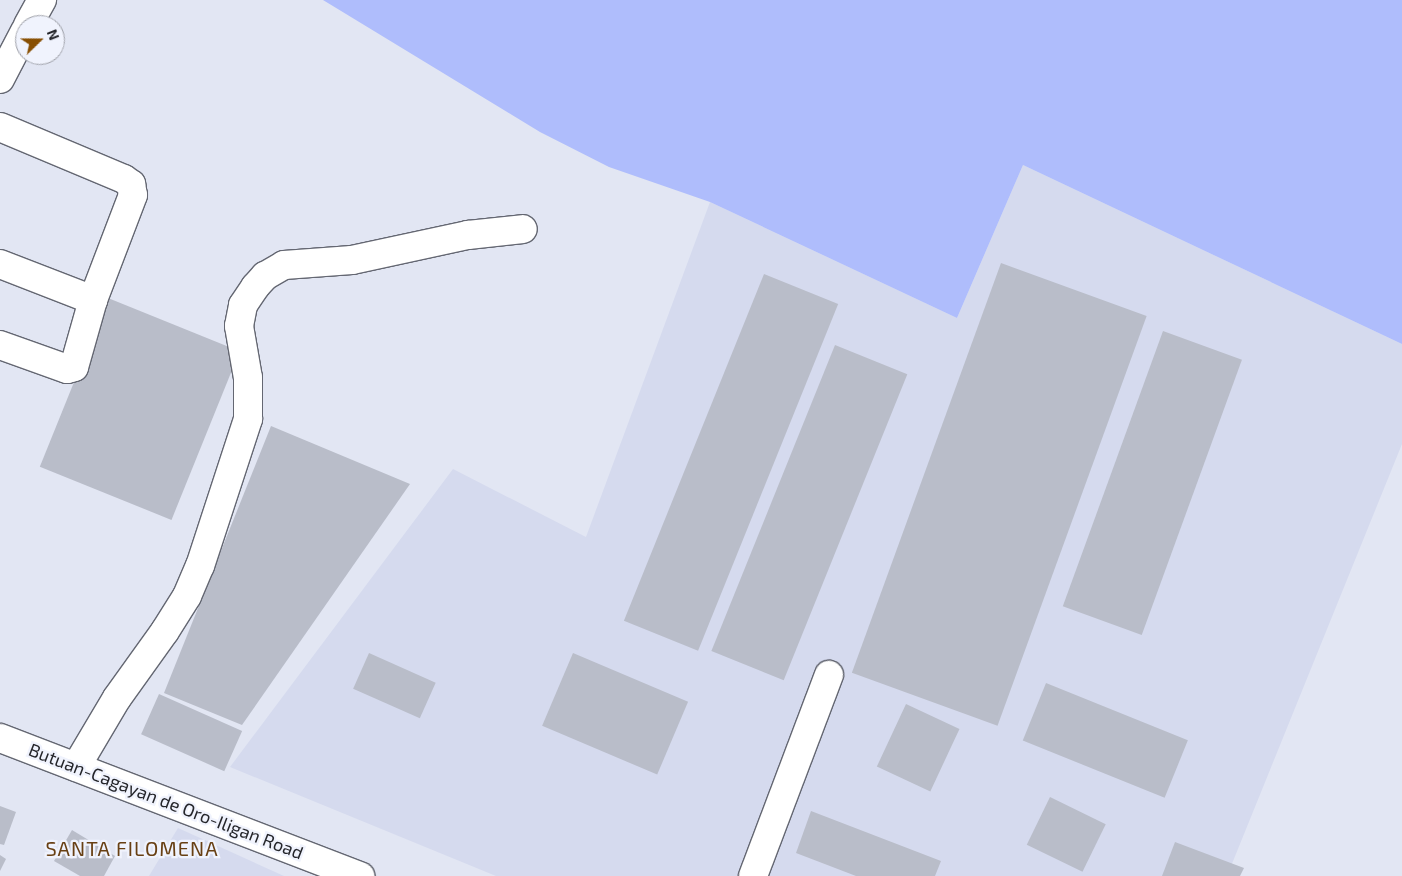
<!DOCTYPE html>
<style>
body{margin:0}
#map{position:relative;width:1402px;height:876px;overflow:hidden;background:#e2e6f3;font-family:"Exo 2",sans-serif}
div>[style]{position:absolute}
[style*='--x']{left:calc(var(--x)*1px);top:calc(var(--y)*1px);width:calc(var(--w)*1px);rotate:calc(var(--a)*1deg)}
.built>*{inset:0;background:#d5daee}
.water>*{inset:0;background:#afbdfc}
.building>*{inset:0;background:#b9bdc9;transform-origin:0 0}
.roads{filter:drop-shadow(1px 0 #646772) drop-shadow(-1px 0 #646772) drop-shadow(0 1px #646772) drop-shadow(0 -1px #646772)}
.minor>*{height:28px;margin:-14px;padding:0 14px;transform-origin:14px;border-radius:14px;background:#fff}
.highway>*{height:28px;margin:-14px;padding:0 14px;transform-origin:14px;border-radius:14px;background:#fff}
span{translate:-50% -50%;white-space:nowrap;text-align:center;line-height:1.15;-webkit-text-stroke:4.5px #f0f3fd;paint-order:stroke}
.street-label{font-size:18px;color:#25262b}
.quarter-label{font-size:20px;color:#684014;letter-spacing:1px}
.north{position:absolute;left:15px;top:15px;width:50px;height:50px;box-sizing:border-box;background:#f0f3fd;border:1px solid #9fa1a9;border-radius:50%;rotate:68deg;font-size:14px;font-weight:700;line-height:20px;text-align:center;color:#25262b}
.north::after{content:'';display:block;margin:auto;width:18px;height:22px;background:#884f02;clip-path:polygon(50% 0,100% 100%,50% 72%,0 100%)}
</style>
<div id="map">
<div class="built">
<div style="clip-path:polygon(1023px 165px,1402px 344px,1402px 444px,1227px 876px,496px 876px,230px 767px,453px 469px,586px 537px,710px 202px,957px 318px)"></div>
<div style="clip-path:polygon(178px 828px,284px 876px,149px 876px)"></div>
</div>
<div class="water">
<div style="clip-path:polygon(323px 0,1402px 0,1402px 344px,1023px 165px,957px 318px,710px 202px,609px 167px,540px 132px)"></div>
</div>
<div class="building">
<div style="left:1001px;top:263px;width:155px;height:436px;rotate:20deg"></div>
<div style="left:764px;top:274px;width:80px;height:374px;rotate:22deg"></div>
<div style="left:108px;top:298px;width:142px;height:182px;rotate:22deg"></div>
<div style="left:1163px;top:331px;width:84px;height:293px;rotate:20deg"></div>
<div style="left:835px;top:345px;width:78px;height:330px;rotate:22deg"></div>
<div style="clip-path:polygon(271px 426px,410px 484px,242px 725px,164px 693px)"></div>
<div style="left:369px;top:653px;width:73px;height:39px;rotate:24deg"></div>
<div style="left:573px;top:653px;width:125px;height:79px;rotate:23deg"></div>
<div style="left:1046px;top:683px;width:153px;height:62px;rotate:22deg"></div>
<div style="left:159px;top:694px;width:91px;height:44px;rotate:24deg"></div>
<div style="left:906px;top:704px;width:59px;height:69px;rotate:25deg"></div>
<div style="left:1050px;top:797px;width:62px;height:53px;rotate:26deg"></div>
<div style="clip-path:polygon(0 806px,16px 812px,4px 845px,0 844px)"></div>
<div style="clip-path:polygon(811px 811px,941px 861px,935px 876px,856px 876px,796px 853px)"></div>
<div style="clip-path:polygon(72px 830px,115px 856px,104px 876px,80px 876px,54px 861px)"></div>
<div style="clip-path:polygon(1175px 842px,1244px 868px,1240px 876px,1162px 876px)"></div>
<div style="clip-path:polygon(0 855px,6px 859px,0 871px)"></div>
</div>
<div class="roads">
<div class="minor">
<div style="--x:28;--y:25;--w:29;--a:-61"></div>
<div style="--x:0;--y:79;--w:54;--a:-62.5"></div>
<div style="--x:0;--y:127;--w:134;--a:22.8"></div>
<div style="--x:124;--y:179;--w:9;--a:36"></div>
<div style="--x:131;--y:184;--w:11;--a:80"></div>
<div style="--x:133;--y:195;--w:112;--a:110.9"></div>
<div style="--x:93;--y:300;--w:70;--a:105.8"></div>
<div style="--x:74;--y:367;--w:7;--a:164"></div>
<div style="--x:67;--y:369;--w:71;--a:-160.3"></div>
<div style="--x:0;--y:264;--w:100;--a:21.2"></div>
<div style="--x:76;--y:767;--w:80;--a:-59.3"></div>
<div style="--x:117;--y:698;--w:82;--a:-54.4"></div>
<div style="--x:165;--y:631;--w:41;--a:-57.8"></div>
<div style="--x:187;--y:596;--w:33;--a:-67"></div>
<div style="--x:200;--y:566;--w:155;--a:-71.9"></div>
<div style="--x:248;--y:419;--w:41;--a:-90"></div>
<div style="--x:248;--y:378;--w:53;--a:-99.8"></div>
<div style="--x:239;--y:326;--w:21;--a:-79"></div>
<div style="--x:243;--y:305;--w:22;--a:-56"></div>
<div style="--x:255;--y:287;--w:15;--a:-48"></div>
<div style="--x:265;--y:276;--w:22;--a:-30"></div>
<div style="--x:284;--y:265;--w:68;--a:-4.2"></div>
<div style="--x:352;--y:260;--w:119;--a:-12.2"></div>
<div style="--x:468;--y:235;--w:55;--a:-6.2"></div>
<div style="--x:753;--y:876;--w:215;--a:-69.3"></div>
</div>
<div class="highway">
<div style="--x:0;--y:738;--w:386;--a:21"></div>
</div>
</div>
<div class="street-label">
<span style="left:166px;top:801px;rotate:21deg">Butuan-Cagayan de Oro-Iligan Road</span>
</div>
<div class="quarter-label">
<span style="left:132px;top:848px">SANTA FILOMENA</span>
</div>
<div class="north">N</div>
</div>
